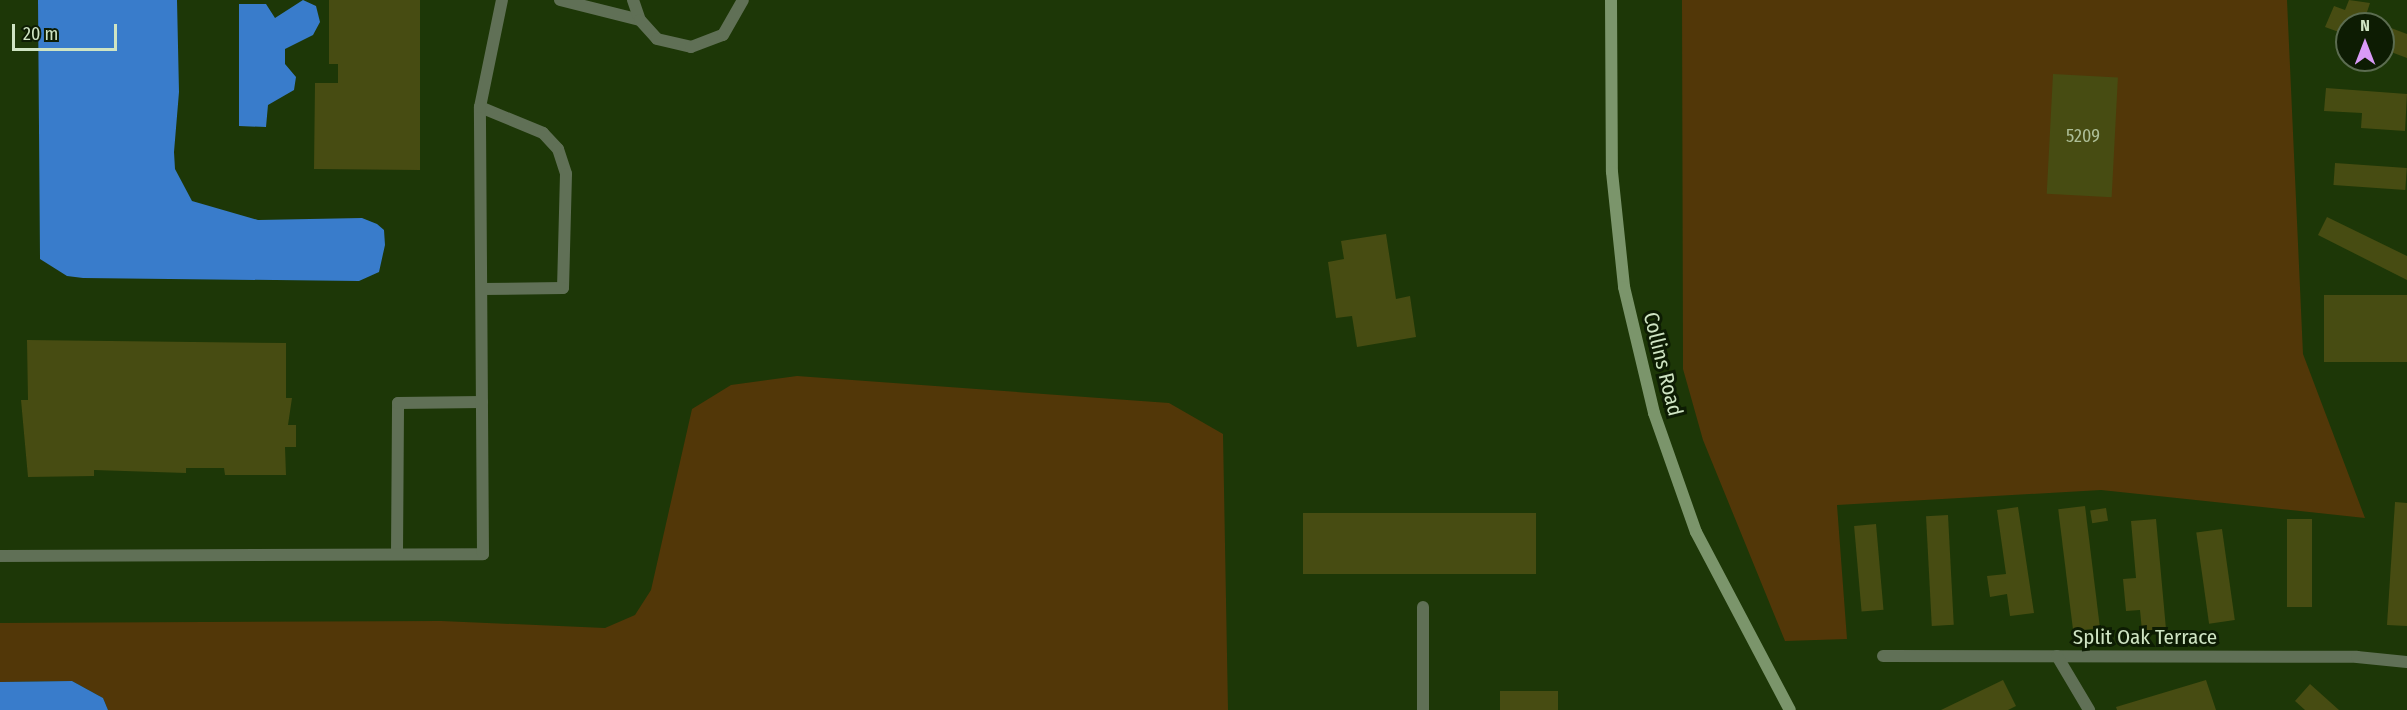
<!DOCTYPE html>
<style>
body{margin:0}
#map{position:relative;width:2407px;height:710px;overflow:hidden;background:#1d3707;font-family:"Fira Sans Condensed",sans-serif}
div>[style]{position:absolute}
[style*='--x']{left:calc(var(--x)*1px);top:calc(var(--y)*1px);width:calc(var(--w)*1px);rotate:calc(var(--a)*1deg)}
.green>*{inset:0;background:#523708}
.water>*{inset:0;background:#397ccb}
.building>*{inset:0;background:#474c12;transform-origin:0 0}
.lane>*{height:12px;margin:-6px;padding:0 6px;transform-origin:6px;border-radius:6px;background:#607056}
.street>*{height:12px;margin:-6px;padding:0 6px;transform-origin:6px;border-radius:6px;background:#607056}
.secondary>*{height:12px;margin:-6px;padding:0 6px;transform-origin:6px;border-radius:6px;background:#7b956b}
span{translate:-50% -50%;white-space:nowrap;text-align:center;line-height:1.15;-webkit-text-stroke:6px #0d1c03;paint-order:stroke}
.number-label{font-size:18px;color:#adbe97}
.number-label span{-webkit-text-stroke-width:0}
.street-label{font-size:21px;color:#cfe4c3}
.north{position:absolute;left:2335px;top:12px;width:60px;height:60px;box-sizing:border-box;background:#0d1c03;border:2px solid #5b6c50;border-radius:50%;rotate:0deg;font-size:16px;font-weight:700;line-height:24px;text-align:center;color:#cfe4c3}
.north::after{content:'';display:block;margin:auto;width:21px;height:27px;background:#d99af7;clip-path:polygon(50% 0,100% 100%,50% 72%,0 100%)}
.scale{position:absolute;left:12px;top:24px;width:105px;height:27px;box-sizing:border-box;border:3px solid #cfe4c3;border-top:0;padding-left:8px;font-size:18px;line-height:21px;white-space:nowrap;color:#cfe4c3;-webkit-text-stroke:4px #0d1c03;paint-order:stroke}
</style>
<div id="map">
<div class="green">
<div style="clip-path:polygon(1682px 0,2287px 0,2303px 354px,2365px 518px,2101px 490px,1837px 505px,1847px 639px,1785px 641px,1703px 440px,1683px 369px)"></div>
<div style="clip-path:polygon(797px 376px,1169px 403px,1223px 434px,1228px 710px,108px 710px,103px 698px,72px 681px,0 682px,0 623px,441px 621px,605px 628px,635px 615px,651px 590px,692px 409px,731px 385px)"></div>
</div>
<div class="water">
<div style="clip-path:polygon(38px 0,177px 0,179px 92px,174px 152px,175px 169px,192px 201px,258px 220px,362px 218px,377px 224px,384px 230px,385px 245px,379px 272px,359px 281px,83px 278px,67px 276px,40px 259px)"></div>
<div style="clip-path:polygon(303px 0,316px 6px,320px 22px,313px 35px,285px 49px,285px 64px,296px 77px,294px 90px,268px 105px,266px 127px,239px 126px,239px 4px,266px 4px,275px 18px)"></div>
<div style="clip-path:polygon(72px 681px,103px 698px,108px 710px,0 710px,0 682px)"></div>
</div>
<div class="building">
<div style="clip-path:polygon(329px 0,420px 0,420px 170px,314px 169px,315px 83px,338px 83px,338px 64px,329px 64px)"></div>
<div style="clip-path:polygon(2349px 0,2370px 3px,2365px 18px,2381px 24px,2347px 24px,2347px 35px,2325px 27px,2334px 6px,2345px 10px)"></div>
<div style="clip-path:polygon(2383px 25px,2407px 34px,2407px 58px,2383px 49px)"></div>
<div style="left:2053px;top:74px;width:65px;height:120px;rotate:3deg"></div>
<div style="clip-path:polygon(2326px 88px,2407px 94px,2405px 131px,2361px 128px,2362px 113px,2324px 111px)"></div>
<div style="left:2335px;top:163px;width:72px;height:22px;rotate:4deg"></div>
<div style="clip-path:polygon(2327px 217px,2407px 256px,2407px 280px,2318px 235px)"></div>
<div style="clip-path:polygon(1386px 234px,1396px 299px,1410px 296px,1416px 337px,1357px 347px,1352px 316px,1336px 318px,1328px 262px,1344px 259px,1341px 241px)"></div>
<div style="left:2407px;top:295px;width:67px;height:83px;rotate:90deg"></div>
<div style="clip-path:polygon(27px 340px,286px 343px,286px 398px,292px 398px,288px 425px,296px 425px,296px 447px,285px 447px,286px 475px,225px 475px,224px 468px,186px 468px,186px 473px,94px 470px,94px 476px,28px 477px,21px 400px,28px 400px)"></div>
<div style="clip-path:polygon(2395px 502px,2407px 503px,2407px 626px,2387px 625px)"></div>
<div style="left:2085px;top:506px;width:123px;height:27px;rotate:83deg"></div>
<div style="clip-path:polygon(2018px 507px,2034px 613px,2010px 616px,2007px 594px,1990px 597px,1987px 576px,2006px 574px,1997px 510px)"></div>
<div style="left:2106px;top:508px;width:13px;height:16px;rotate:81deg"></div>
<div style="left:1303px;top:513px;width:233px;height:61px"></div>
<div style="left:1948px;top:515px;width:110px;height:22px;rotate:87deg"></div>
<div style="clip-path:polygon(2156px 519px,2166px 629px,2142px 631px,2140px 610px,2126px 611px,2123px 579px,2136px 578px,2131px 521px)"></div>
<div style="left:2312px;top:519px;width:88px;height:25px;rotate:90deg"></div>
<div style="left:1876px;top:524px;width:86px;height:22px;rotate:85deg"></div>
<div style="left:2222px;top:529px;width:92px;height:26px;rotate:82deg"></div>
<div style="clip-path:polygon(2003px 680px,2016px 706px,2008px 710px,1941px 710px)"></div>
<div style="clip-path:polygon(2206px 680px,2216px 710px,2117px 710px,2116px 707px)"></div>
<div style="clip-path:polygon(2310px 684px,2339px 710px,2305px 710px,2295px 701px)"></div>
<div style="left:1500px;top:691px;width:58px;height:19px"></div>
</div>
<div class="lane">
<div style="--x:560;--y:0;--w:82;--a:14"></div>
<div style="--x:633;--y:0;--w:21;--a:71"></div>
<div style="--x:640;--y:20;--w:25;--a:48"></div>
<div style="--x:657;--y:39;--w:35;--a:13"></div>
<div style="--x:691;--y:47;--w:34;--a:-21"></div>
<div style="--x:723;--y:35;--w:40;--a:-60.3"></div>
<div style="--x:480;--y:107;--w:68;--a:22.4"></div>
<div style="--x:543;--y:133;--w:22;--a:47"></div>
<div style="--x:558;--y:149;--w:26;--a:72"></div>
<div style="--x:566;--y:174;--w:114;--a:91.5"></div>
<div style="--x:563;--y:288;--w:81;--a:179.3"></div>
<div style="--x:397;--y:553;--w:150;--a:-89.6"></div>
<div style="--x:398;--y:403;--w:84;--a:-0.7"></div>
<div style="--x:0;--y:556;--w:483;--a:-0.2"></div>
<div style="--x:483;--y:554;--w:447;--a:-90.4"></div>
<div style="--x:480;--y:107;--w:109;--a:-78.4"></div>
<div style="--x:1423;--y:607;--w:103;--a:90"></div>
</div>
<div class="street">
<div style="--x:1883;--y:656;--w:474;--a:0.1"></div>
<div style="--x:2357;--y:657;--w:50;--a:5.7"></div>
<div style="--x:2057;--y:656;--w:63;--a:59.3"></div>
</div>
<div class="secondary">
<div style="--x:1611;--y:0;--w:172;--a:89.7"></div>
<div style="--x:1612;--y:172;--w:116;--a:84"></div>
<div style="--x:1624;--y:287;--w:130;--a:76.6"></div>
<div style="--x:1654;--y:413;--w:126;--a:70.6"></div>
<div style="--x:1696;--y:532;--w:201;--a:62.2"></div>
</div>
<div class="number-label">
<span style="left:2083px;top:136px">5209</span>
</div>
<div class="street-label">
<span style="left:1663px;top:364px;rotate:76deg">Collins Road</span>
<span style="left:2145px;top:637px">Split Oak Terrace</span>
</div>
<div class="north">N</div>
<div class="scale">20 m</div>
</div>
